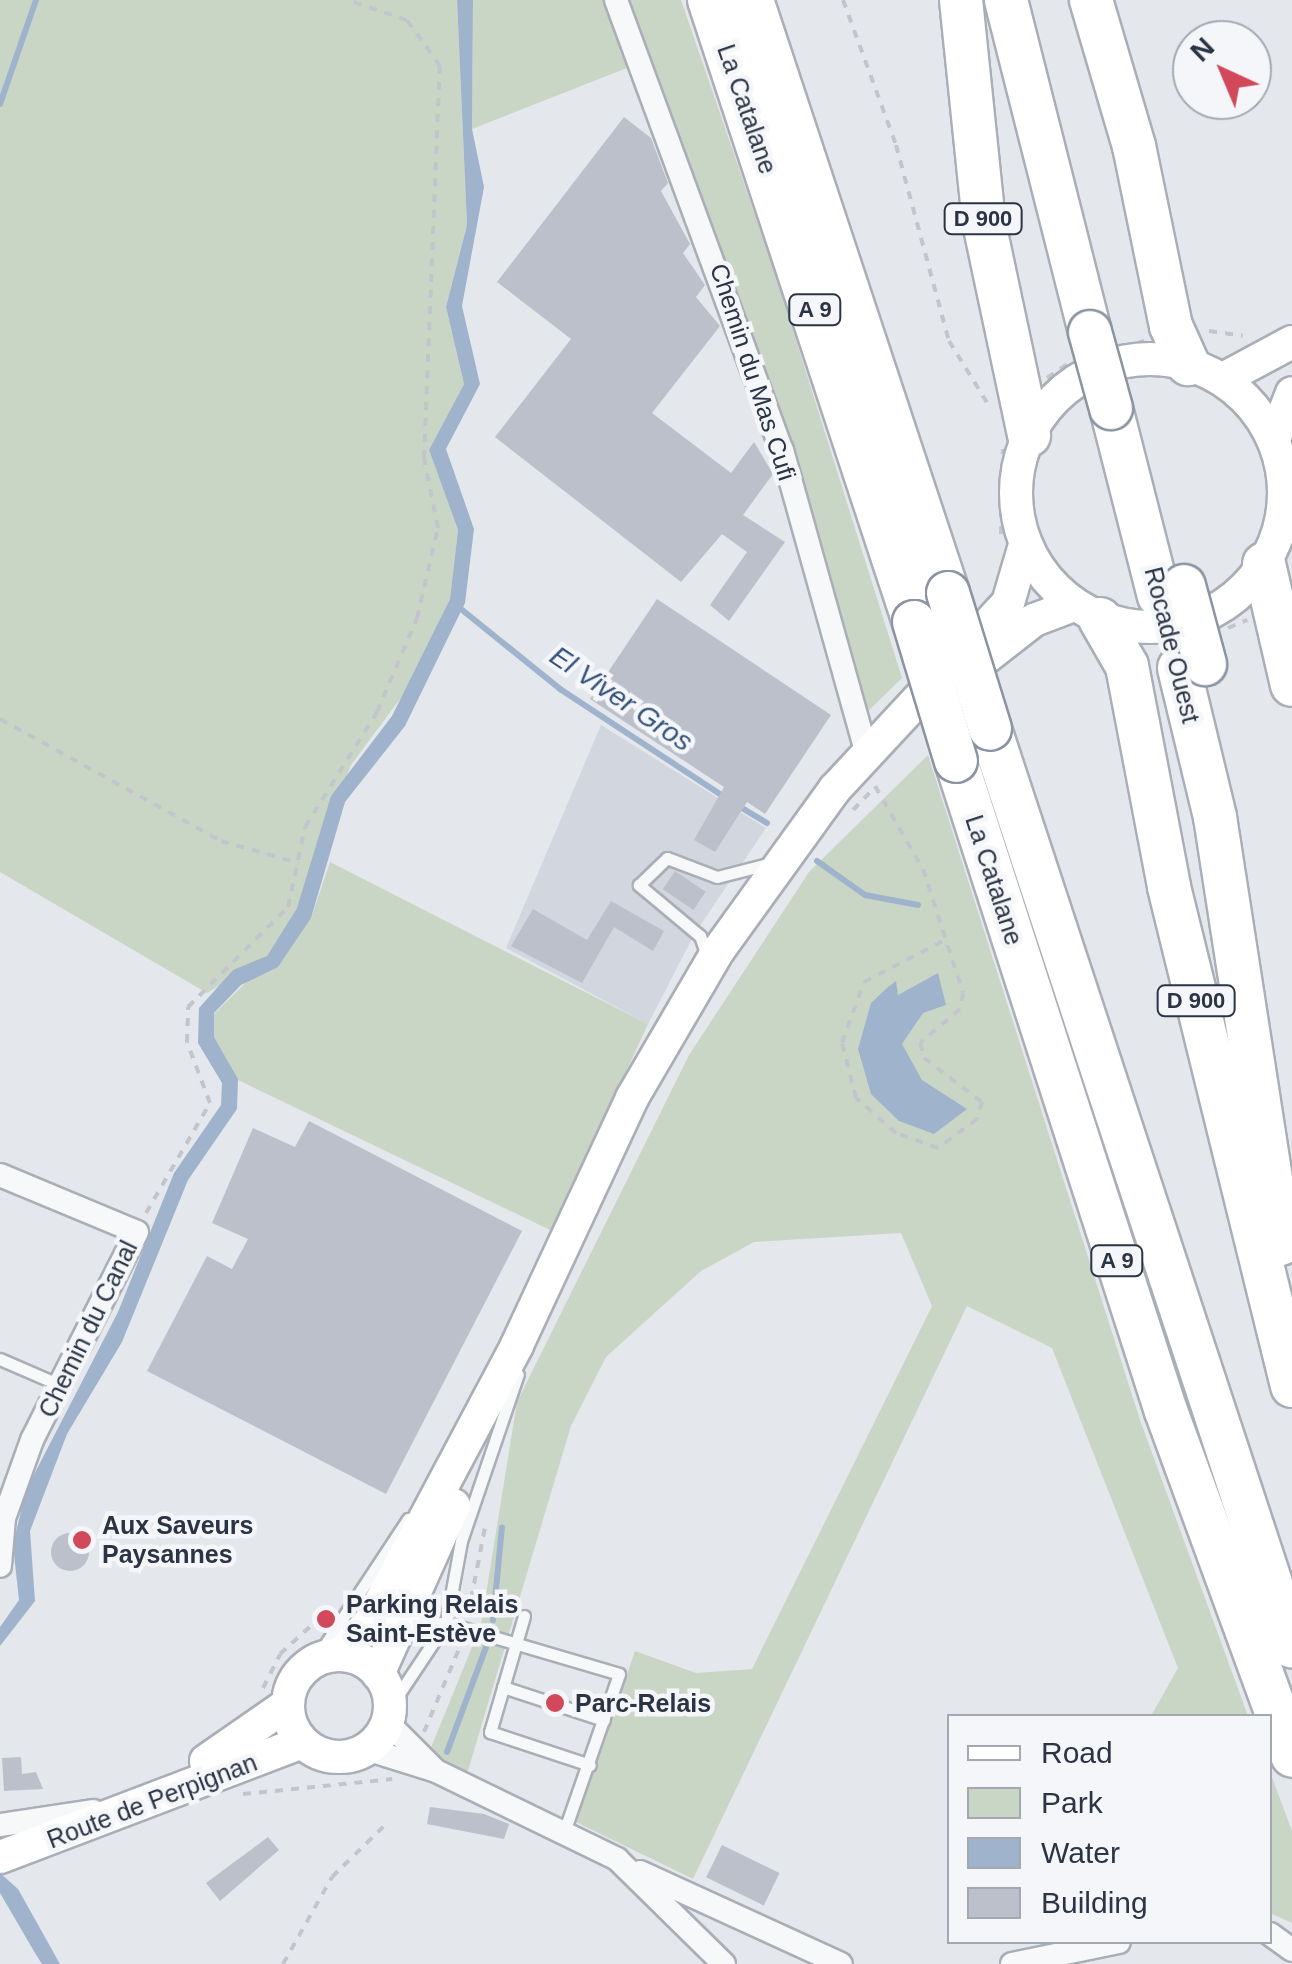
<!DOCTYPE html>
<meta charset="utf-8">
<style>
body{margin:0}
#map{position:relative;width:1292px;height:1964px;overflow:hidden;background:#e4e7ec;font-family:Helvetica,sans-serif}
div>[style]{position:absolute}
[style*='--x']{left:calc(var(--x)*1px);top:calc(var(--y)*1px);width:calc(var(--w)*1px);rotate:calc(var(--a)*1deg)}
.built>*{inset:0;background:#d2d6de}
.green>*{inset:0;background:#c9d6c5}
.water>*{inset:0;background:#9fb4cc}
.stream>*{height:6px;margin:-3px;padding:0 3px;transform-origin:3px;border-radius:3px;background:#9fb4cc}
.building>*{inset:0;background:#bbc0ca;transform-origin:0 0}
.round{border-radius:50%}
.path>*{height:4px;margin-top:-2px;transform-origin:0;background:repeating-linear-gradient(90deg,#c2c5cb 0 8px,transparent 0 16px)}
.roads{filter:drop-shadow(2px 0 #a9aeb7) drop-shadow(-2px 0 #a9aeb7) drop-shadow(0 2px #a9aeb7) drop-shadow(0 -2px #a9aeb7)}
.lane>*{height:11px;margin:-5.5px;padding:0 5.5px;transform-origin:5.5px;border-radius:5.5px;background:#f7f8fa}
.street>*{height:22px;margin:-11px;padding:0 11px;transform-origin:11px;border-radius:11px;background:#f7f8fa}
.secondary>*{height:32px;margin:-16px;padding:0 16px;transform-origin:16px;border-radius:16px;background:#fff}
.secondary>.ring{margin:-16px;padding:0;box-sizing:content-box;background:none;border:32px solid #fff;border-radius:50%}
.highway>*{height:42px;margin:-21px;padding:0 21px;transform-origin:21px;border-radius:21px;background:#fff}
.bridges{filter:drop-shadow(2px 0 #8b94a3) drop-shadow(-2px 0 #8b94a3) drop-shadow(0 2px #8b94a3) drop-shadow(0 -2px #8b94a3)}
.highway-bridge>*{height:42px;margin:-21px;padding:0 21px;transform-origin:21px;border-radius:21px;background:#fff}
.dots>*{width:28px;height:28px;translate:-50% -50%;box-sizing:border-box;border:5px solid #f4f6f9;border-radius:50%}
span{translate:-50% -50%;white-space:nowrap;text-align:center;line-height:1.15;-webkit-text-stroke:9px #f4f6f9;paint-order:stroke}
.shield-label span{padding:2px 8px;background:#f4f6f9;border:2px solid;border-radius:8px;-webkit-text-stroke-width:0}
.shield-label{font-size:22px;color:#2b3445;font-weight:700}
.street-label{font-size:25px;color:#2b3445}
.poi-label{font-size:25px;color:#2b3445;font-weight:700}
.left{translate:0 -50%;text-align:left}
.water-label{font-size:28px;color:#34527a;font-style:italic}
.legend{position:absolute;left:947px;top:1714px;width:325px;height:230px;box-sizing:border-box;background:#f4f6f9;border:2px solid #a4a8b1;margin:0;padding:12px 18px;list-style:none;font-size:30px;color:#2b3445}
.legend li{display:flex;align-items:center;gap:20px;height:50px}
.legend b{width:50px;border:2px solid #a4a8b1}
.north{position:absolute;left:1172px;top:20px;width:100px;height:100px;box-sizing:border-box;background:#f4f6f9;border:2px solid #a4a8b1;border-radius:50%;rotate:316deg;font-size:28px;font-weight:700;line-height:40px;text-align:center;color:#2b3445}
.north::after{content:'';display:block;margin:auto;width:35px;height:45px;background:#d1495b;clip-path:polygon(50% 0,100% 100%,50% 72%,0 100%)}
</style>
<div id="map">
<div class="built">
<div style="clip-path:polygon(601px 725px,766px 828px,695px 933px,648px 1024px,506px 948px)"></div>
</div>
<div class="green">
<div style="clip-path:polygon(0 0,457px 0,467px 225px,446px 307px,464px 384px,429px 450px,458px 530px,450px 599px,408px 688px,351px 765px,297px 908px,267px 956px,207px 993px,0 872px)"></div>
<div style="clip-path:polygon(473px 0,605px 0,627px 68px,472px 129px)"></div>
<div style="clip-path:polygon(626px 0,681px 0,774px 270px,902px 678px,862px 717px,790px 447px)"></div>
<div style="clip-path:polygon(928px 755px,1140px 1420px,1248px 1716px,1151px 1716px,1178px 1668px,1052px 1348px,967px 1306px,693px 1879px,576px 1822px,635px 1651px,696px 1673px,752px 1669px,932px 1306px,901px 1233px,754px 1242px,701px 1271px,606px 1357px,571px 1426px,467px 1774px,428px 1755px,481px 1625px,517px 1402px,689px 1055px,809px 872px)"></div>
<div style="clip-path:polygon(330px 862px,648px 1024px,552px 1231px,238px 1080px,214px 1037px,214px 1014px,311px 918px)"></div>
<div style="clip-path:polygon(1270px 1772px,1292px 1831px,1292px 1923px,1270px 1913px)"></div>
</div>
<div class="water">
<div style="clip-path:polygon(457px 0,473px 0,472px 129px,484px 187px,462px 306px,480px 384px,446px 449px,474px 529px,465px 603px,405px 726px,345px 802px,311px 918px,278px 967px,241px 985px,214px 1013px,214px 1037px,238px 1079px,237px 1109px,188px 1180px,122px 1342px,67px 1434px,30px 1531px,35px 1601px,0 1646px,0 1627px,19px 1600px,13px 1545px,26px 1490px,118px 1312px,174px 1173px,221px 1105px,222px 1083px,198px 1043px,199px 1008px,233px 970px,267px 956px,297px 908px,331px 796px,392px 716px,450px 599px,458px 530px,429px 450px,464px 384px,446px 307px,467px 225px)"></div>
<div style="clip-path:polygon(938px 973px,946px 1005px,923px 1013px,902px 1044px,922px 1080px,967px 1109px,934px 1134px,899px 1121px,871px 1094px,858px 1049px,871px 1003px,888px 987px,896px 981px,898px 995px)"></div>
<div style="clip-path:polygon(0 1873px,18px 1889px,60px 1964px,42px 1964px,35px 1953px,0 1893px)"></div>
</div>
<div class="stream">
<div style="--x:0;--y:104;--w:110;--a:-70.9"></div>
<div style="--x:456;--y:605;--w:134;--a:38.9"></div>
<div style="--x:560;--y:689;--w:199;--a:33.3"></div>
<div style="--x:737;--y:805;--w:35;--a:31"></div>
<div style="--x:817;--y:861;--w:59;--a:35.3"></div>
<div style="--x:865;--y:895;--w:54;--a:10.7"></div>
<div style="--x:493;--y:1620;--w:93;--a:-84.5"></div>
<div style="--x:447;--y:1752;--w:117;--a:-69.6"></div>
</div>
<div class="building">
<div style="clip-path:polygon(624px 117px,651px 138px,668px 183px,661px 191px,690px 244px,683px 253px,705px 285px,696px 297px,720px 326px,652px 413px,731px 473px,754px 442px,773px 474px,743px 515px,785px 542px,729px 621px,710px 605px,747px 552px,722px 534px,681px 582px,495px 437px,571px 339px,497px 282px)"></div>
<div style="clip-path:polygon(657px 599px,831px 715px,765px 814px,747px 802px,715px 852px,694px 840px,724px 787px,590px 699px)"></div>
<div style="left:675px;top:871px;width:37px;height:22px;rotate:34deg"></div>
<div style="clip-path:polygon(611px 901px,664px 931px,653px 951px,614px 927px,582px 983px,511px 946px,533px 909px,587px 940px)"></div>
<div style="clip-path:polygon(309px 1121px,522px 1231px,386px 1494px,147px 1371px,207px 1256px,232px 1269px,248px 1239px,212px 1223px,253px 1128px,295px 1147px)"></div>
<div class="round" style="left:51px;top:1533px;width:38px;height:38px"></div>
<div style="clip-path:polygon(21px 1757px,22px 1774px,36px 1772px,43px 1789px,4px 1791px,2px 1758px)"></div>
<div style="clip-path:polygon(430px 1807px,484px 1814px,509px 1824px,504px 1839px,427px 1824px)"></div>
<div style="clip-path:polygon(268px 1837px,279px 1850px,220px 1901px,206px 1883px)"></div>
<div style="left:722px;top:1845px;width:64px;height:36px;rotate:26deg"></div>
</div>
<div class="path">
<div style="--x:843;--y:0;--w:154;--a:69.9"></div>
<div style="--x:896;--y:145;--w:203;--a:74.9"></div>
<div style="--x:949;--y:341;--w:80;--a:58.3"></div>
<div style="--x:1209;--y:331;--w:34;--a:8"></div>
<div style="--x:1124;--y:346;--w:21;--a:-14"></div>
<div style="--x:1047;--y:378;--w:25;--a:-34"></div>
<div style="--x:1001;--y:534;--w:85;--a:-88.7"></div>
<div style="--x:1228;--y:628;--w:21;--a:-23"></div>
<div style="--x:0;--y:719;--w:252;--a:28.9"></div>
<div style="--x:221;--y:841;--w:81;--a:15.8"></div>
<div style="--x:875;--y:786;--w:96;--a:60"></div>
<div style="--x:923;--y:869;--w:130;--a:72.1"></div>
<div style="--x:963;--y:993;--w:16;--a:101"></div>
<div style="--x:960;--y:1009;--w:52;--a:139.6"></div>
<div style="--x:920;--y:1043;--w:16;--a:75"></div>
<div style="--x:924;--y:1058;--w:73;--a:37.2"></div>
<div style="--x:982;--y:1102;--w:18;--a:106"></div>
<div style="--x:977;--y:1119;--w:49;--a:143.4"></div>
<div style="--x:938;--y:1148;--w:45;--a:-160.3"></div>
<div style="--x:896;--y:1133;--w:53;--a:-138.8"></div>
<div style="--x:856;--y:1098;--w:57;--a:-104.3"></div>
<div style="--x:842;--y:1043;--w:65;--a:-70.2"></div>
<div style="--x:864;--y:982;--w:89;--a:-27.4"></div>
<div style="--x:853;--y:810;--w:30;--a:-46"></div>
<div style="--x:146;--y:1213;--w:127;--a:-59.8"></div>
<div style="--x:210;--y:1103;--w:65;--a:-110.7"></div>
<div style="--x:187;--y:1042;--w:35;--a:-88"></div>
<div style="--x:188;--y:1007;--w:141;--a:-45"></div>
<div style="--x:288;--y:907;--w:82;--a:-78"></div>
<div style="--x:305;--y:827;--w:136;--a:-57.9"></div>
<div style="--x:377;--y:712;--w:102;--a:-66.9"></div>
<div style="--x:417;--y:618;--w:92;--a:-76.9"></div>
<div style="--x:438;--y:528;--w:71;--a:-101.3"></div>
<div style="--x:424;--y:458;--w:392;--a:-87.7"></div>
<div style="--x:440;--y:66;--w:57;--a:-125.7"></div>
<div style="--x:407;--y:20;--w:63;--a:-161.6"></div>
<div style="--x:468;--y:1615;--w:95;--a:-79"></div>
<div style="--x:263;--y:1688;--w:38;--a:-63"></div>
<div style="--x:280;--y:1654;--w:62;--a:-42.4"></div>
<div style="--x:424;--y:1732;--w:95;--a:-67.2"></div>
<div style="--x:243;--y:1794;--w:150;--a:-5.7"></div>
<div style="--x:283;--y:1964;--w:100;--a:-60.6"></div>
<div style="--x:332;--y:1877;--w:73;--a:-44.4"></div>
</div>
<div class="roads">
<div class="lane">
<div style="--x:706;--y:953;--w:18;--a:-109"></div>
<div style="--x:700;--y:936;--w:80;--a:-140.1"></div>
<div style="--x:639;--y:885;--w:39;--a:-44"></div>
<div style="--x:667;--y:858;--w:53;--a:20.8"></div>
<div style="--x:717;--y:877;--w:49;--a:-14.3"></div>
<div style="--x:0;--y:1359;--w:68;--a:23.5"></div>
<div style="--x:524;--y:1616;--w:121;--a:106.3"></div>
<div style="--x:490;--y:1732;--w:105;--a:18.3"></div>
<div style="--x:403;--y:1624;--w:43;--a:-1.3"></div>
<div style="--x:446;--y:1623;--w:180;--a:16.4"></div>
<div style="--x:619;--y:1674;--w:167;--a:109.2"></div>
<div style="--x:315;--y:1660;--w:169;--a:-56.6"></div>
<div style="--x:503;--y:1687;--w:106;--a:18.1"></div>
<div style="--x:390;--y:1707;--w:101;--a:-56.3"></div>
<div style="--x:446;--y:1623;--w:83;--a:-79.6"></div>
<div style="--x:461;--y:1541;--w:176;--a:-71.2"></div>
</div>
<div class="street">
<div style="--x:616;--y:0;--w:480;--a:69.8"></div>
<div style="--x:782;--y:450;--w:313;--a:74.4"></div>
<div style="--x:1285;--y:490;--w:9;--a:36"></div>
<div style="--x:1278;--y:536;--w:15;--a:-16"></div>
<div style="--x:0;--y:1175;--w:148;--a:22.6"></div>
<div style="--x:137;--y:1232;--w:233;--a:116.8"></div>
<div style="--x:32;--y:1440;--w:83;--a:109.7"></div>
<div style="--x:4;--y:1518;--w:48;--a:94.8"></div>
<div style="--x:387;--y:1722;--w:65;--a:45"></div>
<div style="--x:366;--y:1749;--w:73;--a:17.4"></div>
<div style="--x:436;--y:1771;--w:201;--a:25.9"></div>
<div style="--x:617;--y:1859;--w:150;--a:44.5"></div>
<div style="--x:0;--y:1825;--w:94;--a:-8.6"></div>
<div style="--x:640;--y:1872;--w:221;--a:24.6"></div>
<div style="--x:1270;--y:1934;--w:27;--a:36"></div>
<div style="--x:1012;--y:1964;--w:109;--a:-11.6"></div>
</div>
<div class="secondary">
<div class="ring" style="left:1016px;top:359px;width:236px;height:236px"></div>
<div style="--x:1223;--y:379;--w:78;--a:-28.2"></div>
<div style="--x:1274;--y:439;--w:49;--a:-68.6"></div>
<div style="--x:979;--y:663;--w:70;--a:-38"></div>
<div style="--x:1034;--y:620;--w:43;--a:-20.6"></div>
<div style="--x:340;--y:1655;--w:45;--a:-47.7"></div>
<div style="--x:370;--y:1622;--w:314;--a:-62"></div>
<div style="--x:517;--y:1345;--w:272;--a:-65"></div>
<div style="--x:632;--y:1098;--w:170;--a:-59.7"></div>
<div style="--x:718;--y:951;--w:200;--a:-54.2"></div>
<div style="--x:835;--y:789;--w:254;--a:-47.1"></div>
<div style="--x:1008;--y:603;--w:60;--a:-73.7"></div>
<div class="ring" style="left:288px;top:1655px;width:70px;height:70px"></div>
<div style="--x:378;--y:1674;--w:185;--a:-65.8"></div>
<div style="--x:206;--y:1761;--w:100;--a:-34.8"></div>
<div style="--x:0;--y:1857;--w:323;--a:-20.8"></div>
</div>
<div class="highway">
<div style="--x:709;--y:0;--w:655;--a:71.76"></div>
<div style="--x:752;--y:0;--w:625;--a:71.71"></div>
<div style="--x:961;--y:0;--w:224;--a:84.1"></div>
<div style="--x:984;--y:223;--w:217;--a:78"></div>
<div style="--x:1006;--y:0;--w:342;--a:75.8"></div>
<div style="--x:1091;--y:0;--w:152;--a:73.6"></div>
<div style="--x:1134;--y:146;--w:184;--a:78.4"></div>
<div style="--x:1171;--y:326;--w:42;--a:65.9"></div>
<div style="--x:1111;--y:408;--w:194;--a:75.7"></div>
<div style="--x:1264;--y:564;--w:124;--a:77"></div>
<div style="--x:1100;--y:619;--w:54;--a:60.1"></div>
<div style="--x:1127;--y:666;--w:225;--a:79.2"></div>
<div style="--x:1169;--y:887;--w:514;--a:76.15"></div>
<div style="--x:1179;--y:668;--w:153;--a:76.4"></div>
<div style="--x:1215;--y:817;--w:432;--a:81.2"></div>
<div style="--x:990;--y:729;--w:966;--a:71.79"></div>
<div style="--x:956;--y:761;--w:683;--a:72.1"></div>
<div style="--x:1166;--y:1411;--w:367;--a:69.9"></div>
</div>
</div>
<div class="bridges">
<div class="highway-bridge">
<div style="--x:1090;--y:332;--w:79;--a:74.6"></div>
<div style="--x:1184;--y:586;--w:81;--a:74.9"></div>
<div style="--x:948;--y:593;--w:142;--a:72.8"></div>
<div style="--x:914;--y:622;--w:145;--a:73.2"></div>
</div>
</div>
<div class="dots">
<div style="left:82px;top:1540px;background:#d1495b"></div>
<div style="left:326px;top:1619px;background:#d1495b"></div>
<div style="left:555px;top:1703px;background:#d1495b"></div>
</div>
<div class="shield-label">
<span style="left:983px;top:219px">D 900</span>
<span style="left:815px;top:310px">A 9</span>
<span style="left:1196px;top:1001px">D 900</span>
<span style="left:1117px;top:1261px">A 9</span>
</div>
<div class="street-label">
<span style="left:747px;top:109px;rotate:71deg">La Catalane</span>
<span style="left:753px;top:372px;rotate:72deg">Chemin du Mas Cufi</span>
<span style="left:1172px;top:645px;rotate:76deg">Rocade Ouest</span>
<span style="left:994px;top:880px;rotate:72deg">La Catalane</span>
<span style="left:88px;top:1329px;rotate:-64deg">Chemin du Canal</span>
<span style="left:152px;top:1801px;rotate:-21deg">Route de Perpignan</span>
</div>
<div class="poi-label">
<span class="left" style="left:102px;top:1540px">Aux Saveurs<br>Paysannes</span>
<span class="left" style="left:346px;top:1619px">Parking Relais<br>Saint-Estève</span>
<span class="left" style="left:575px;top:1703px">Parc-Relais</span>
</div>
<div class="water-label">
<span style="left:621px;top:699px;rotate:34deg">El Viver Gros</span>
</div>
<ul class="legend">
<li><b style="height:12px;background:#fff"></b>Road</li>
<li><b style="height:28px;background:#c9d6c5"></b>Park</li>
<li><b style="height:28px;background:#9fb4cc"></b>Water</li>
<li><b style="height:28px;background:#bbc0ca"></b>Building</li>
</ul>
<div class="north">N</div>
</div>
